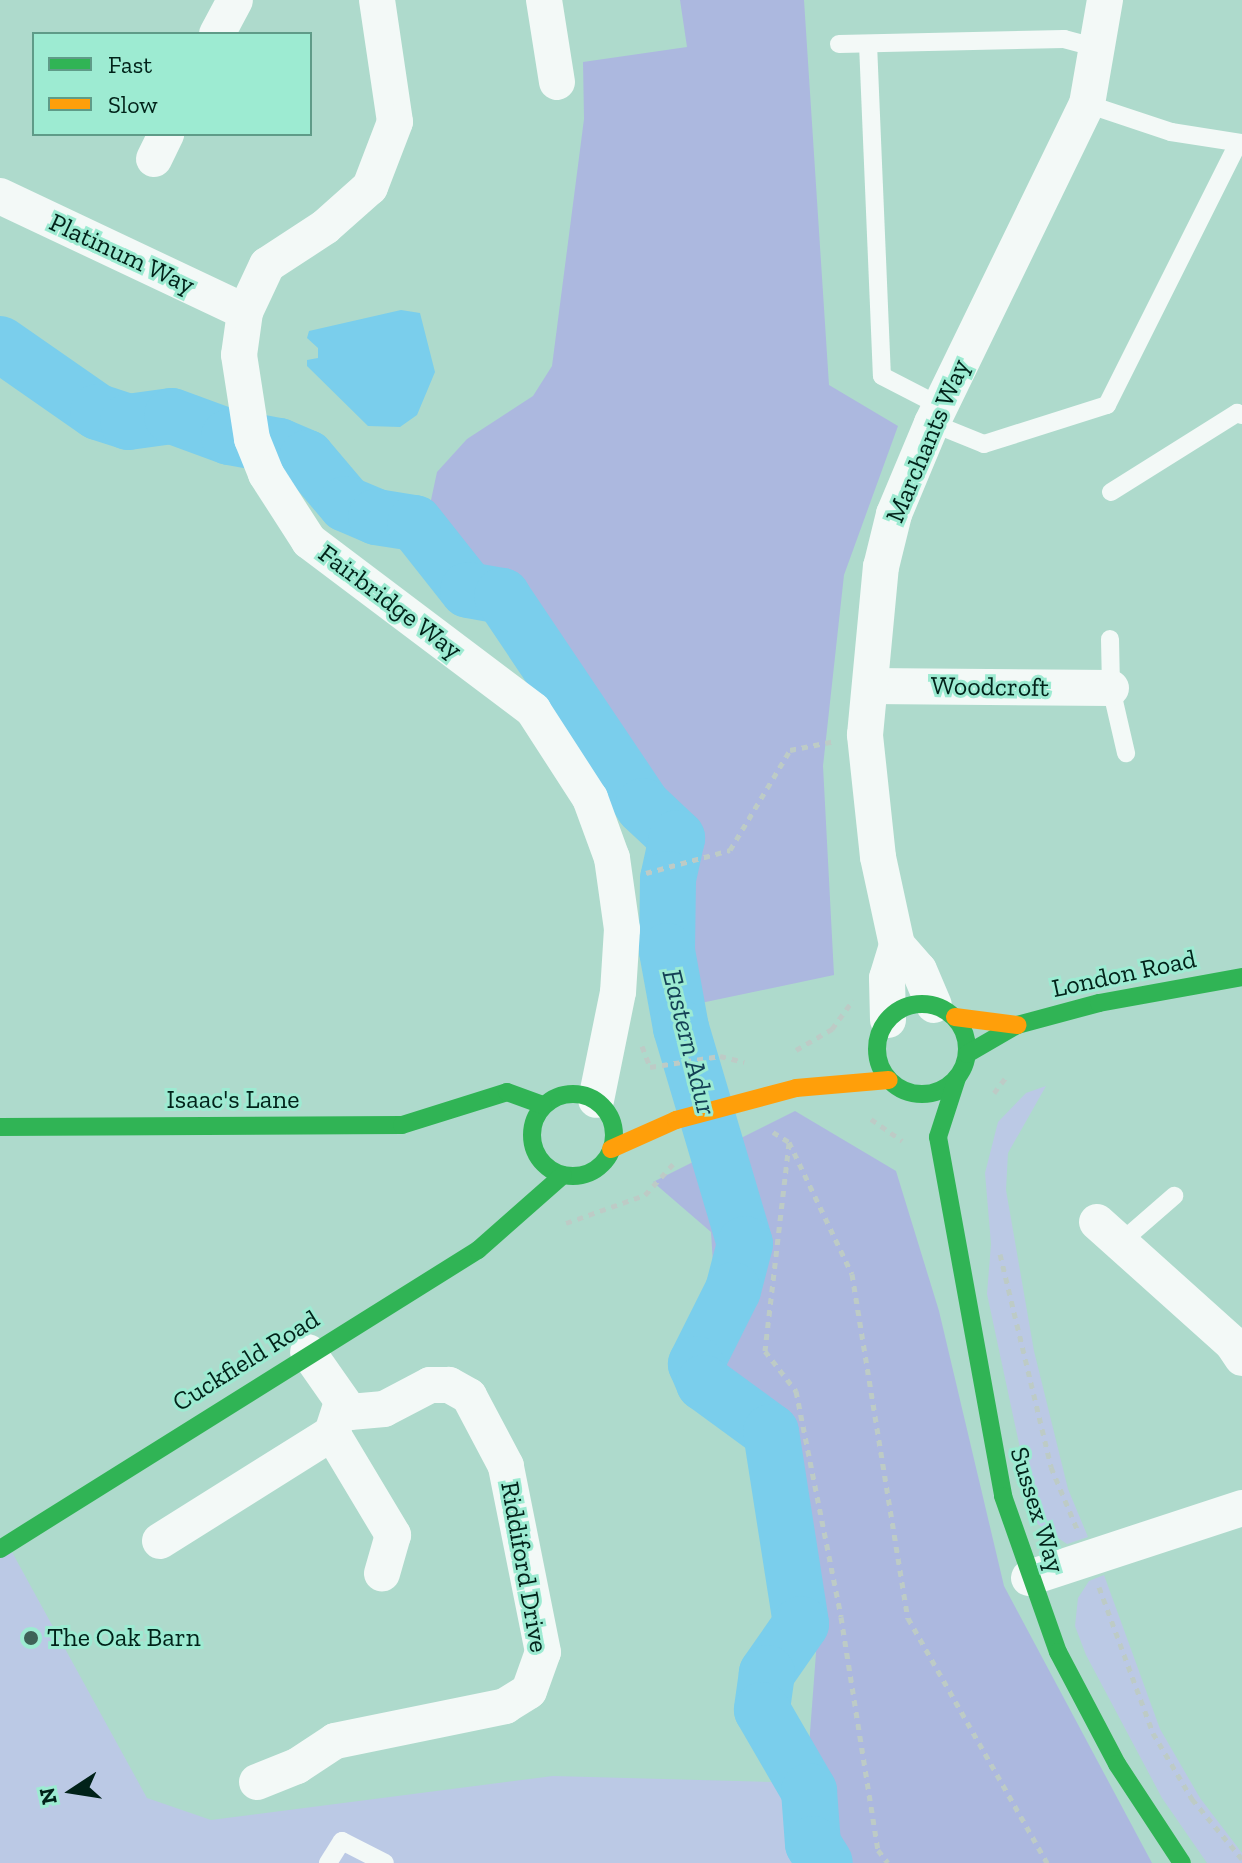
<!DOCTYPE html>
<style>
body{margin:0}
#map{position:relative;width:1242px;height:1863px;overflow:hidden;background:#aedacc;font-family:"Zilla Slab",serif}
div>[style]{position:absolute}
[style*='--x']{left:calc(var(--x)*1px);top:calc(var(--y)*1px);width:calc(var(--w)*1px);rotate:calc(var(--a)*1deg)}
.green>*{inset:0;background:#bbc9e5}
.forest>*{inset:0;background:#acb8df}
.water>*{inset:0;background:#7aceec}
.river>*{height:56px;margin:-28px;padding:0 28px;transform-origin:28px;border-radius:28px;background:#7aceec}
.path>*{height:5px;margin-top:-2.5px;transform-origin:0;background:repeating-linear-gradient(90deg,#bdcbc6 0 6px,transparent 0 12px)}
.lane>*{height:18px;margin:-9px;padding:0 9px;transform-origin:9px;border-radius:9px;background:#f3f9f7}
.street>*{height:36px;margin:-18px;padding:0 18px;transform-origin:18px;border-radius:18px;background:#f3f9f7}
.fast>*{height:18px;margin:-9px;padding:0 9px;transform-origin:9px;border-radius:9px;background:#30b455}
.fast>.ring{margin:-9px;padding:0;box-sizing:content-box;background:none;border:18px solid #30b455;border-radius:50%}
.slow>*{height:18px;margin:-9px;padding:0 9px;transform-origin:9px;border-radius:9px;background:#ff9f0a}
.dots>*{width:22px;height:22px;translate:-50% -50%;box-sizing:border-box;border:4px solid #9debd2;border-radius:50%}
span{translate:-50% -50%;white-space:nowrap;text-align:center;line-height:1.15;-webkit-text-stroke:6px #9debd2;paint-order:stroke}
.street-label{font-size:26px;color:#012219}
.poi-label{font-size:26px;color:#012219}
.left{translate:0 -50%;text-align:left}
.water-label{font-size:28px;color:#133f54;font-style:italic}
.legend{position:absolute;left:32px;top:32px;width:280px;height:104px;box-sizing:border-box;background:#9debd2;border:2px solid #5f9b88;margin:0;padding:10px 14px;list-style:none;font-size:24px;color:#012219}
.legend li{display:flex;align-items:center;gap:16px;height:40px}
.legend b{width:40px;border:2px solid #5f9b88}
.north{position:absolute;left:32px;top:1751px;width:80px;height:80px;-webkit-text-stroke:6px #9debd2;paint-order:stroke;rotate:258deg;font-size:22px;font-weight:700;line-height:32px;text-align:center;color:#012219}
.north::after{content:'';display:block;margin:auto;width:28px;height:36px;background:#012219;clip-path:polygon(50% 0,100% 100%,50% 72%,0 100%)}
</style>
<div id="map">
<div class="green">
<div style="clip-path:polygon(1046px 1086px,1008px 1153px,1006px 1190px,1034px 1351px,1068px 1489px,1088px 1537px,1067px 1544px,1036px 1523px,987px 1294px,991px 1244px,985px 1173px,998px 1122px,1026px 1093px)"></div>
<div style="clip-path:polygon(7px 1543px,147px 1798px,211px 1820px,553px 1776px,774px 1782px,838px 1863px,0 1863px,0 1548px)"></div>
<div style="clip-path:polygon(1104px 1575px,1160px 1729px,1200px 1798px,1242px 1853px,1242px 1863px,1207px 1863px,1162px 1798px,1086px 1655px,1075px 1626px,1078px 1598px,1089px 1581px)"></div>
</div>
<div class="forest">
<div style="clip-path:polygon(680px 0,804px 0,829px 385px,898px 426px,844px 575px,823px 766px,834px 975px,677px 1008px,684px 840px,620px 777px,528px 640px,412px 504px,431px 500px,437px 472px,467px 439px,533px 396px,552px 366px,584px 119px,583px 62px,687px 47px)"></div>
<div style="clip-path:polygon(795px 1111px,896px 1171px,939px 1311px,1004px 1586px,1152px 1863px,834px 1863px,805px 1799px,816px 1653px,770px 1399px,719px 1360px,711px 1232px,653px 1182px)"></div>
</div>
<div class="water">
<div style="clip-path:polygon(401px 310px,420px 313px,435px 372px,417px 415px,400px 427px,368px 426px,307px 366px,307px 360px,318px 358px,318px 348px,307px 338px,309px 331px)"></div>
</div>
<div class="river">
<div style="--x:0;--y:344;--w:119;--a:34.8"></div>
<div style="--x:98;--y:412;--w:32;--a:18"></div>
<div style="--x:128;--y:422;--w:44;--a:-7.8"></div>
<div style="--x:172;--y:416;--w:61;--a:20.2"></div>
<div style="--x:229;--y:437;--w:51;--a:10.2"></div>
<div style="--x:279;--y:446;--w:30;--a:23"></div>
<div style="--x:307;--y:458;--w:60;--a:49.7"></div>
<div style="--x:346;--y:504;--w:33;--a:23"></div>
<div style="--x:376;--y:517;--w:39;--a:9"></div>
<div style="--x:415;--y:523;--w:85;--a:51.7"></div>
<div style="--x:468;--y:590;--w:35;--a:10"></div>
<div style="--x:502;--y:596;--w:253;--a:56.1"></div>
<div style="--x:643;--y:806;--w:47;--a:43.3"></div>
<div style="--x:677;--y:838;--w:42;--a:102.4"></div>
<div style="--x:668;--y:879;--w:72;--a:90.8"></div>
<div style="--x:667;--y:951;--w:78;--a:79.7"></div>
<div style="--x:681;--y:1028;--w:225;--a:73.5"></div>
<div style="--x:745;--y:1244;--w:48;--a:104.6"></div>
<div style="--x:733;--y:1290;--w:83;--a:116.6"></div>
<div style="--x:696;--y:1364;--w:21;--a:67"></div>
<div style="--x:704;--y:1383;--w:83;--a:36.2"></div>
<div style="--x:771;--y:1432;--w:194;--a:81.1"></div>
<div style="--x:801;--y:1624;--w:60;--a:124.8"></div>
<div style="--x:767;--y:1673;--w:37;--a:98"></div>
<div style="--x:762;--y:1710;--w:94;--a:59.9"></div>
<div style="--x:809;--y:1791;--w:53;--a:85.7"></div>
<div style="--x:813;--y:1844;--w:22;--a:58"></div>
</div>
<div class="path">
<div style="--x:646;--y:873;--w:87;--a:-15.3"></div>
<div style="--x:730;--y:850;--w:117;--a:-59"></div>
<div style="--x:790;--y:750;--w:46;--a:-11.3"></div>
<div style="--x:642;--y:1046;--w:22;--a:69"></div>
<div style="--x:650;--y:1067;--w:71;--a:-8.9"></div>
<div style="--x:720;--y:1056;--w:25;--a:14"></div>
<div style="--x:796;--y:1050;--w:42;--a:-30.3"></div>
<div style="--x:832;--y:1029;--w:36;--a:-54"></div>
<div style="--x:994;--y:1093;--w:21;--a:-53"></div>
<div style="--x:871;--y:1119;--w:38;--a:35"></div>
<div style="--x:773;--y:1132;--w:19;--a:32"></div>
<div style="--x:789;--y:1142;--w:146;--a:64.5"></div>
<div style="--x:852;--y:1274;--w:349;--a:80.8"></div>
<div style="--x:908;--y:1618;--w:282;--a:60.4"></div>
<div style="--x:789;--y:1143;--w:209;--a:96.6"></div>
<div style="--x:765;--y:1351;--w:51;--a:52.2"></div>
<div style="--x:796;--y:1391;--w:230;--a:78.7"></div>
<div style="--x:841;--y:1617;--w:236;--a:81"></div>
<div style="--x:878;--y:1850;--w:16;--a:52"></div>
<div style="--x:566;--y:1223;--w:84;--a:-19.5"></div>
<div style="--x:645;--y:1195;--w:42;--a:-47.9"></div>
<div style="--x:1000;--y:1254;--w:219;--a:76.5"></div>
<div style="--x:1051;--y:1467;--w:67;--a:67.2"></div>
<div style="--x:1099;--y:1587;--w:156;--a:69.7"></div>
<div style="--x:1153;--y:1733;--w:77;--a:59.4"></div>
<div style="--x:1192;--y:1799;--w:78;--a:50.2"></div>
</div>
<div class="lane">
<div style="--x:839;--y:44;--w:225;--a:-1.3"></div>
<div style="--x:1064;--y:39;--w:35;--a:15"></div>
<div style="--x:868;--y:44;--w:332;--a:87.6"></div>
<div style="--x:882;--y:376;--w:65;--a:27.3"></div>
<div style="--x:1087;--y:104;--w:89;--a:18.4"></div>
<div style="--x:1171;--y:132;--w:72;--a:8.8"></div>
<div style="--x:932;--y:423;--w:56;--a:22"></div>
<div style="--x:984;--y:444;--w:129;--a:-17.6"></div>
<div style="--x:1107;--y:405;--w:293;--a:-63.4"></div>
<div style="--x:1111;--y:492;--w:149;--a:-32.1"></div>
<div style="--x:1237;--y:413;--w:5;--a:22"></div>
<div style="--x:1110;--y:639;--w:49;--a:88.8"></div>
<div style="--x:1111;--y:688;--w:67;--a:77"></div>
<div style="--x:1120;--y:1243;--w:72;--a:-41"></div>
<div style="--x:328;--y:1863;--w:26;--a:-58"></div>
<div style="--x:342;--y:1841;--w:48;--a:27.1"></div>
</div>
<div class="street">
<div style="--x:377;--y:0;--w:123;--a:81.6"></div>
<div style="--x:395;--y:122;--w:70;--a:111"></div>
<div style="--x:370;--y:187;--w:60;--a:138.4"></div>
<div style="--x:325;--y:227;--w:69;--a:146.8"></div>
<div style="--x:267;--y:265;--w:52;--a:115.1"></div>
<div style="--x:245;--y:312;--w:43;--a:97.9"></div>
<div style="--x:239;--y:355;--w:85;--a:81.2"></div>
<div style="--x:252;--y:439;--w:38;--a:68"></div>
<div style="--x:266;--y:474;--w:80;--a:57.3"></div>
<div style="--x:309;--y:541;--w:281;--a:37"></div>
<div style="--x:533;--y:710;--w:105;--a:57.1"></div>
<div style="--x:590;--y:798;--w:64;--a:69.9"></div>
<div style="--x:612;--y:858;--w:72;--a:82"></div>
<div style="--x:622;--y:929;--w:63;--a:93.6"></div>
<div style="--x:618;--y:992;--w:110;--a:101.5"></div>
<div style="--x:544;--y:0;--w:83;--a:81"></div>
<div style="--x:217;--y:34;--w:38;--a:-62"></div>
<div style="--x:154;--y:159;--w:28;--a:-64"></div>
<div style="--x:0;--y:196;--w:271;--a:25.3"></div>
<div style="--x:870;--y:686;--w:241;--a:0.5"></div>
<div style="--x:897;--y:945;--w:33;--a:49"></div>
<div style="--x:919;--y:970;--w:38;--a:67"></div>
<div style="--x:888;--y:1020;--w:42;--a:-91.4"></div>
<div style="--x:887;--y:978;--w:34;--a:-73"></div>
<div style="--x:897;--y:945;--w:90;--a:-102.2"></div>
<div style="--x:878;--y:857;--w:123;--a:-96.1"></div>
<div style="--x:865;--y:735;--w:169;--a:-84.6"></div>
<div style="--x:881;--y:567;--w:55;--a:-76.2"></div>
<div style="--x:894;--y:514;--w:99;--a:-67.3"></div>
<div style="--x:932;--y:423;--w:355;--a:-64.1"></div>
<div style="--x:1087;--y:104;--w:106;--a:-80.2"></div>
<div style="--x:1097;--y:1222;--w:181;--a:41.9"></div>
<div style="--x:1232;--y:1343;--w:18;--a:56"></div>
<div style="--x:332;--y:1433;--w:119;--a:59.1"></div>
<div style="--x:393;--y:1535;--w:40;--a:106"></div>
<div style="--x:160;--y:1541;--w:203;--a:-32.1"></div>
<div style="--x:332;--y:1433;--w:29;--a:-72"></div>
<div style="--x:1029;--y:1578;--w:224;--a:-18.2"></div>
<div style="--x:257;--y:1782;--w:43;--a:-21.8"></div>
<div style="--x:297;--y:1766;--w:45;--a:-33.3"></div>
<div style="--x:335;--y:1741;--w:174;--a:-11.6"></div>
<div style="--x:505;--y:1706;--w:28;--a:-32"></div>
<div style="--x:529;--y:1691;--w:41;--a:-70.3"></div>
<div style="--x:543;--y:1652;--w:190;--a:-101.3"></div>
<div style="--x:506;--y:1466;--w:79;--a:-117.9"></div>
<div style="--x:469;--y:1396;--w:23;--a:-151"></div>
<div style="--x:449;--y:1385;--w:19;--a:180"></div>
<div style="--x:430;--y:1385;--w:52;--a:152.4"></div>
<div style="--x:384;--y:1409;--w:34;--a:175"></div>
<div style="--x:350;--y:1412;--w:73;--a:-125"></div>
</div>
<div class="fast">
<div class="ring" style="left:877px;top:1004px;width:72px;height:72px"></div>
<div style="--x:967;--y:1054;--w:58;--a:-30.1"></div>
<div style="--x:1017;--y:1025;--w:85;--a:-15"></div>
<div style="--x:1099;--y:1003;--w:145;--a:-10.3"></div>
<div style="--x:957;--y:1078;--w:62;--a:107.9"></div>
<div style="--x:938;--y:1137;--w:365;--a:79.7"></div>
<div style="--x:1003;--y:1496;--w:165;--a:70.6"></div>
<div style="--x:1058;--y:1652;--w:127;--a:62.2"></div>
<div style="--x:1117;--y:1764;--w:118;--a:56.7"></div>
<div class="ring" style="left:532px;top:1094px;width:64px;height:64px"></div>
<div style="--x:0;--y:1127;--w:402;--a:-0.3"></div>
<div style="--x:402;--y:1125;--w:110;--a:-17.4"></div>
<div style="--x:507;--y:1092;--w:38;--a:20"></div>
<div style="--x:0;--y:1549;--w:564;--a:-32.03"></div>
<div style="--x:478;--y:1250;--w:113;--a:-41.4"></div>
</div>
<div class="slow">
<div style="--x:955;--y:1017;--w:63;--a:7.4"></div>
<div style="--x:611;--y:1149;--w:71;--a:-24"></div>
<div style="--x:676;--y:1120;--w:124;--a:-14.9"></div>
<div style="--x:796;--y:1088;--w:93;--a:-4.9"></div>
</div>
<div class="dots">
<div style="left:31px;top:1638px;background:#3e6258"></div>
</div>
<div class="street-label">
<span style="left:122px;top:254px;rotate:25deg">Platinum Way</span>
<span style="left:928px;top:441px;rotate:-67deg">Marchants Way</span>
<span style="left:390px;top:602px;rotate:37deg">Fairbridge Way</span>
<span style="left:990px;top:687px;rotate:1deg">Woodcroft</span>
<span style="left:1124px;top:974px;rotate:-12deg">London Road</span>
<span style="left:233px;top:1100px">Isaac's Lane</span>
<span style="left:246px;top:1361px;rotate:-32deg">Cuckfield Road</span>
<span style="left:1037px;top:1510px;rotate:73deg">Sussex Way</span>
<span style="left:524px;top:1567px;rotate:80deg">Riddiford Drive</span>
</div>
<div class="poi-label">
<span class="left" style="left:47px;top:1638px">The Oak Barn</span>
</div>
<div class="water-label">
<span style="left:689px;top:1042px;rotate:76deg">Eastern Adur</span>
</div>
<ul class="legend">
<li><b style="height:10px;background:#30b455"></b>Fast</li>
<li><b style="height:10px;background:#ff9f0a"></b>Slow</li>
</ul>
<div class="north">N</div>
</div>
